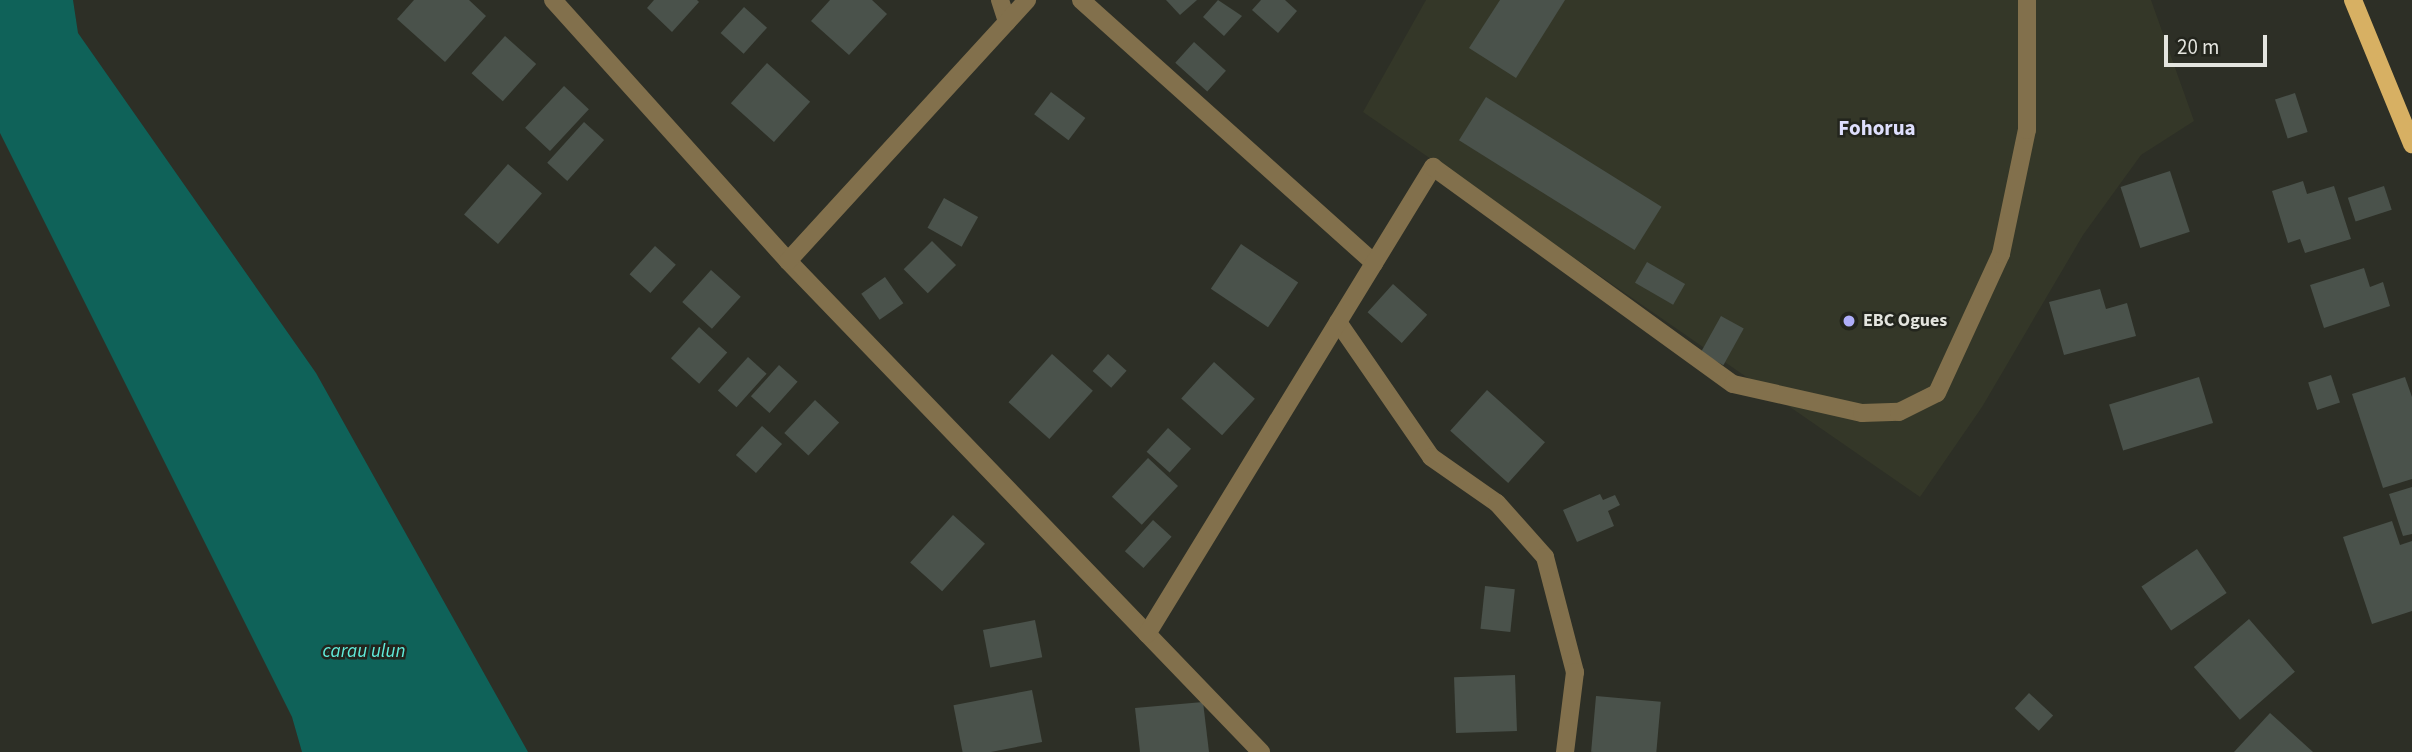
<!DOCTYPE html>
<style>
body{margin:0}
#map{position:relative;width:2412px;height:752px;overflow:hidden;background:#2d2f26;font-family:"Source Sans 3",sans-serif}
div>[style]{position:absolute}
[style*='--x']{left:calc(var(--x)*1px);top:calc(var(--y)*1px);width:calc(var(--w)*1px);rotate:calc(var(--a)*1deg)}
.built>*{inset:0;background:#343728}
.water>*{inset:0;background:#0f6259}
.building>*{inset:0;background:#4a524b;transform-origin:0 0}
.minor>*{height:18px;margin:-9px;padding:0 9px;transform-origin:9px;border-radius:9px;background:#82704c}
.major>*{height:18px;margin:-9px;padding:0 9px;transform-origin:9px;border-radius:9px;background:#d7b063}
.dots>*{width:19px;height:19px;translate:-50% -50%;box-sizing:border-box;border:4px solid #23251d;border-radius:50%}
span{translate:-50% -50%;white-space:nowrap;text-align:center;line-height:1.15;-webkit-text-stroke:5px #23251d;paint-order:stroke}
.poi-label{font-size:18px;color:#e4e5df;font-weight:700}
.left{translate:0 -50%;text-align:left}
.water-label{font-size:19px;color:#61eddc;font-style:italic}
.quarter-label{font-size:21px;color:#dedffd;font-weight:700}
.scale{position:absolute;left:2164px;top:35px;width:103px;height:32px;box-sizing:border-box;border:4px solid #e4e5df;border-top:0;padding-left:9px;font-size:21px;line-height:24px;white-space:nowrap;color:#e4e5df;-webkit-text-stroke:5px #23251d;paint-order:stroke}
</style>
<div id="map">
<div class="built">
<div style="clip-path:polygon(1426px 0,2151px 0,2194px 121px,2141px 155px,2083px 235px,1982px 407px,1920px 497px,1363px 112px)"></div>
</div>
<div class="water">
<div style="clip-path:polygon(0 0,73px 0,78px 33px,316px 373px,528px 752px,302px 752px,292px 717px,0 133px)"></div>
</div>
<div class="building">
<div style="clip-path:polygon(414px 0,469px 0,486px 16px,445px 62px,397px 19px)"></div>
<div style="clip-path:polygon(654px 0,697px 0,699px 2px,672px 32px,647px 8px)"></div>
<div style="clip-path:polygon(830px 0,872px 0,887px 14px,849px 55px,811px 21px)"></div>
<div style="clip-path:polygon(1166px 0,1197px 0,1180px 15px)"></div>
<div style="clip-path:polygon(1218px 0,1242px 16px,1224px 36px,1203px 17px)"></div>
<div style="clip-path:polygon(1261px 0,1285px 0,1297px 11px,1278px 33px,1252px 10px)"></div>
<div style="clip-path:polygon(1500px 0,1565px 0,1516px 78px,1469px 48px)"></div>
<div style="left:744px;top:7px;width:31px;height:35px;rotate:42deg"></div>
<div style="left:505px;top:36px;width:42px;height:50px;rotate:42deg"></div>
<div style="left:1194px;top:42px;width:43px;height:28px;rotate:42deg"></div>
<div style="left:767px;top:63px;width:58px;height:54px;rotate:42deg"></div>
<div style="left:564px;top:86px;width:34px;height:57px;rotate:43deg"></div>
<div style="left:1051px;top:92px;width:43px;height:28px;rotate:37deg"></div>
<div style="left:2295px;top:93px;width:41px;height:21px;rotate:72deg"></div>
<div style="left:1486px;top:97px;width:207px;height:51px;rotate:32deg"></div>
<div style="left:584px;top:122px;width:27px;height:55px;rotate:42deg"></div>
<div style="left:508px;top:164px;width:45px;height:67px;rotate:41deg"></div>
<div style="left:2170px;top:171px;width:64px;height:52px;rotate:72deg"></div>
<div style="clip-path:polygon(2303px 181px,2307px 194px,2334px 186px,2351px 239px,2305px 253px,2300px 239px,2288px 243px,2272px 191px)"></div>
<div style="left:2384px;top:186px;width:25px;height:38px;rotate:72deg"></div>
<div style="left:944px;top:198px;width:39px;height:34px;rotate:29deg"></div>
<div style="left:932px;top:241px;width:34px;height:40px;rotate:45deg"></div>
<div style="left:1241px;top:244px;width:69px;height:54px;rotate:34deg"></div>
<div style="left:655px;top:246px;width:28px;height:38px;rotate:42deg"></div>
<div style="left:1647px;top:262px;width:44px;height:24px;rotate:30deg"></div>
<div style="clip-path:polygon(2364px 268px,2370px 287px,2383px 282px,2390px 306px,2324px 328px,2310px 285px)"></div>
<div style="left:711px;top:270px;width:40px;height:43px;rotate:42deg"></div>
<div style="left:885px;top:277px;width:32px;height:29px;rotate:55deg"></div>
<div style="left:1393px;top:284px;width:46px;height:38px;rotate:42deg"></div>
<div style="clip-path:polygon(2100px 289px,2106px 309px,2127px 303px,2136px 336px,2064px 355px,2049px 302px)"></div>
<div style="left:1721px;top:316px;width:26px;height:42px;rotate:29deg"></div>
<div style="left:699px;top:327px;width:38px;height:42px;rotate:42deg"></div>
<div style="left:1052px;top:354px;width:55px;height:65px;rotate:42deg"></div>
<div style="left:1108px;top:354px;width:25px;height:23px;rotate:42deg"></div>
<div style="left:748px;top:357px;width:25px;height:45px;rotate:42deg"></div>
<div style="left:1214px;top:362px;width:55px;height:49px;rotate:42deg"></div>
<div style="left:779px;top:365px;width:25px;height:42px;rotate:42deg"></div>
<div style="left:2331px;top:375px;width:29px;height:24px;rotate:72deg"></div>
<div style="left:2199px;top:377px;width:48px;height:94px;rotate:73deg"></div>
<div style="clip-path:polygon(2405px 377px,2412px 397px,2412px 479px,2383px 488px,2352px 394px)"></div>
<div style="left:1487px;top:390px;width:78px;height:55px;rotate:42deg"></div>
<div style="left:815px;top:400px;width:33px;height:45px;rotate:43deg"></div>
<div style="left:762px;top:426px;width:27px;height:39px;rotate:42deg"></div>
<div style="left:1168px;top:428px;width:31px;height:32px;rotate:42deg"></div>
<div style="left:1148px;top:458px;width:41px;height:53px;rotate:43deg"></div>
<div style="clip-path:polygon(2412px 487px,2412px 534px,2403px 536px,2389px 494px)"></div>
<div style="clip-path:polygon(1600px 494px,1603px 500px,1615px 495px,1620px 505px,1608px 511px,1614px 526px,1577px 542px,1563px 510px)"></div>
<div style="left:953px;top:515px;width:43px;height:64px;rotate:42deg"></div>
<div style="left:1153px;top:520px;width:25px;height:42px;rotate:42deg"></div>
<div style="clip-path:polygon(2392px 521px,2400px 545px,2412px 541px,2412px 611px,2372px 624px,2343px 537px)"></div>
<div style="left:2197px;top:549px;width:53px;height:67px;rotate:56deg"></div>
<div style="left:1485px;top:586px;width:30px;height:43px;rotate:6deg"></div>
<div style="left:2249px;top:619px;width:70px;height:73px;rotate:49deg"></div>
<div style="left:1035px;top:620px;width:38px;height:53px;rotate:79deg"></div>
<div style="left:1515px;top:675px;width:56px;height:61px;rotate:88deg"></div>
<div style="left:1032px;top:690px;width:53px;height:80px;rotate:79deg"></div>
<div style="left:2029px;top:693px;width:33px;height:21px;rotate:43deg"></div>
<div style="left:1596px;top:696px;width:65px;height:56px;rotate:5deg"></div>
<div style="clip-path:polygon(1203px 702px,1209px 752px,1140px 752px,1135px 708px)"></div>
<div style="clip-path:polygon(2270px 713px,2313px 752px,2234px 752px)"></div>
</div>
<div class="minor">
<div style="--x:553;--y:0;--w:351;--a:48"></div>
<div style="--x:788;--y:261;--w:682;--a:46.07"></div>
<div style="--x:1000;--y:0;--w:23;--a:72"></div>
<div style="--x:1081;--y:0;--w:394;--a:41.9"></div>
<div style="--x:788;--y:261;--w:354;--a:-47.5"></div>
<div style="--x:1338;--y:322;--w:164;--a:55.4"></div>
<div style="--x:1431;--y:457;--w:80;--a:34.9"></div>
<div style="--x:1497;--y:503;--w:72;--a:48.4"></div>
<div style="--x:1545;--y:557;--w:119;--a:75.4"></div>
<div style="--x:1575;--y:672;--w:81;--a:97.1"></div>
<div style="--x:1147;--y:634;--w:548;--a:-58.52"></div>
<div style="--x:1433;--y:167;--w:370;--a:35.9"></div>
<div style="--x:1733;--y:384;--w:132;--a:12.7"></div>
<div style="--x:1862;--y:413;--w:37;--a:-2"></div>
<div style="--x:1899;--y:412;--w:42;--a:-26.6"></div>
<div style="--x:1937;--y:393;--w:153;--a:-65.3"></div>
<div style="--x:2001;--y:254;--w:127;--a:-78.2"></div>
<div style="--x:2027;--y:130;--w:130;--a:-90"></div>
</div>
<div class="major">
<div style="--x:2353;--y:0;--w:156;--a:67.7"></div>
</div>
<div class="dots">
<div style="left:1849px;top:321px;background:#afaefa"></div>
</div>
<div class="poi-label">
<span class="left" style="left:1863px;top:321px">EBC Ogues</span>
</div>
<div class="water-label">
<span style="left:364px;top:652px">carau ulun</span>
</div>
<div class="quarter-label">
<span style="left:1877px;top:128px">Fohorua</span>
</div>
<div class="scale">20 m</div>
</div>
